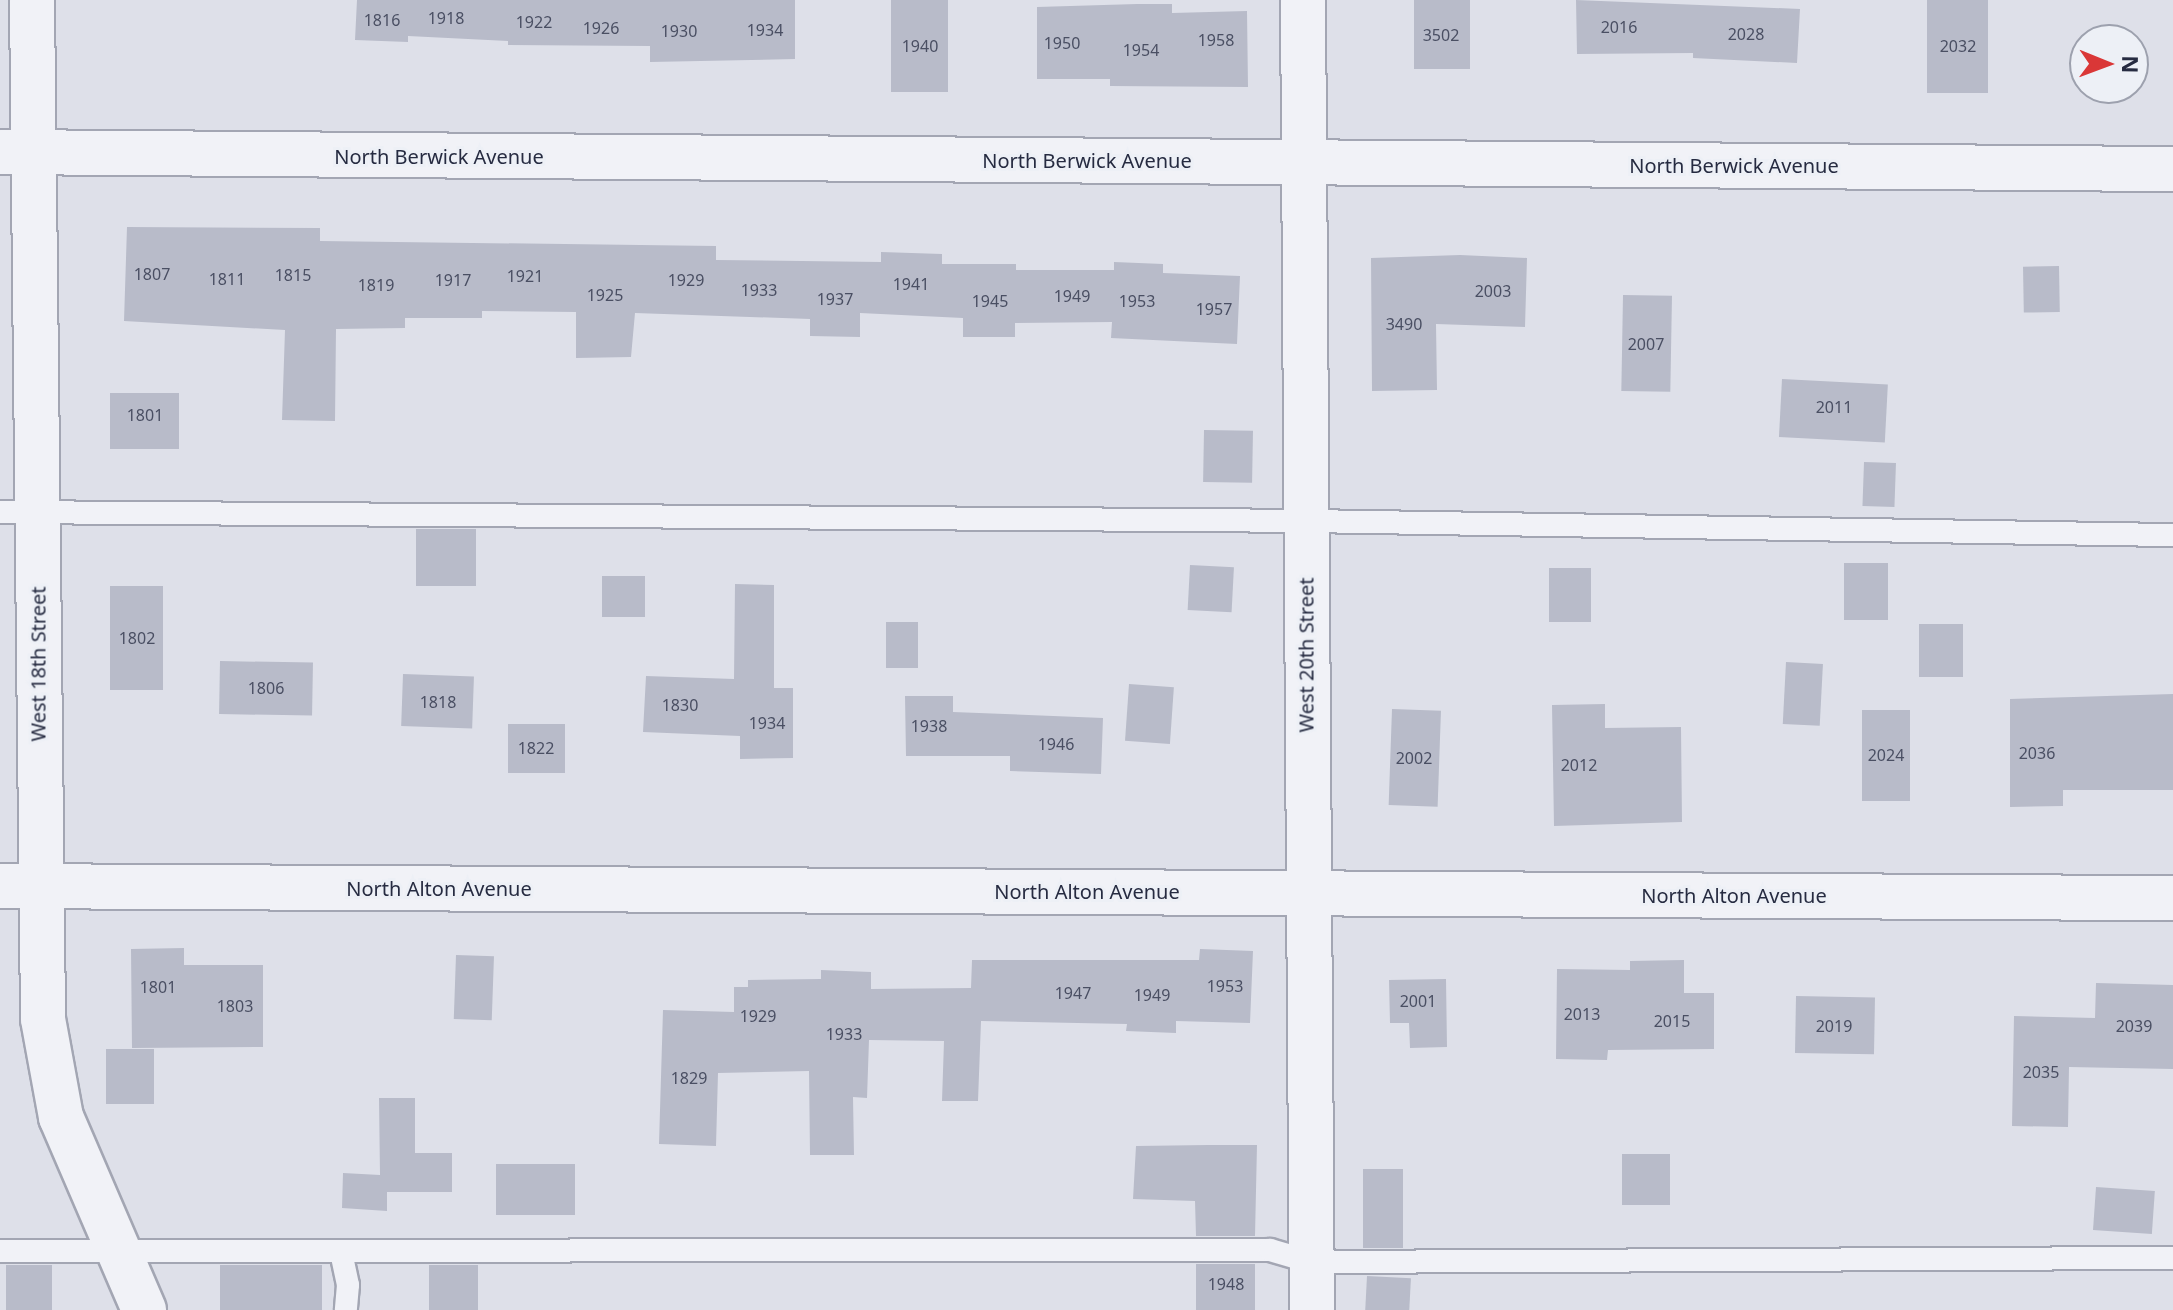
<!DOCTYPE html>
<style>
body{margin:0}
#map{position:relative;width:2173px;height:1310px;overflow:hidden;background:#dee0e9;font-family:"Noto Sans",sans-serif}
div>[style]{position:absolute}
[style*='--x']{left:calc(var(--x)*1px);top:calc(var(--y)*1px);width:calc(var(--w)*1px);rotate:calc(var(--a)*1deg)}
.building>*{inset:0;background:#b8bbc9;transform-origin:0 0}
.roads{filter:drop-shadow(2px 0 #a3a6b3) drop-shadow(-2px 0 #a3a6b3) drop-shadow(0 2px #a3a6b3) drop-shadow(0 -2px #a3a6b3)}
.lane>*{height:22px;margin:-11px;padding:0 11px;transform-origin:11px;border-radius:11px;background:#f1f2f7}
.street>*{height:44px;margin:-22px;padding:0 22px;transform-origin:22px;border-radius:22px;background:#f1f2f7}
span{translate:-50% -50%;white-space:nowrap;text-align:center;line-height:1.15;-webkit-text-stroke:6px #edf0f6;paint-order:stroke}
.number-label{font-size:16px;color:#4a4f63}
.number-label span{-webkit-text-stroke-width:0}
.street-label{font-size:20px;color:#262b41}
.north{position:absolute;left:2069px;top:24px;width:80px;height:80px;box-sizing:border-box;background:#edf0f6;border:2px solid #9da1ae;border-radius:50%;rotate:91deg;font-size:22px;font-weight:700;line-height:32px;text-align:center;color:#262b41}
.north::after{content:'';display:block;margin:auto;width:28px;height:36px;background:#da3737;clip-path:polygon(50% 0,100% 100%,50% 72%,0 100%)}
</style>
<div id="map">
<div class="building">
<div style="clip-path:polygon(357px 0,795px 0,795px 59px,650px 62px,650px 46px,508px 45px,508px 41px,408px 36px,408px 42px,355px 40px)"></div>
<div style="left:891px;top:0;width:57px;height:92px"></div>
<div style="left:1414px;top:0;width:56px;height:69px"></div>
<div style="clip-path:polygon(1576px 0,1800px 9px,1797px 63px,1693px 58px,1693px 53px,1577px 54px)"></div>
<div style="left:1927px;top:0;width:61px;height:93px"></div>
<div style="clip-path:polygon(1137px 4px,1172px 4px,1172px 13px,1247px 11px,1248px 87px,1110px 86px,1110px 79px,1037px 79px,1037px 7px)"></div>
<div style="clip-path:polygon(127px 227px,320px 228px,320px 241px,716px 246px,716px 260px,881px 262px,881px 252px,942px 254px,942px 264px,1016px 264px,1016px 270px,1114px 270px,1114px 262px,1163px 264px,1163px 273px,1240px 276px,1237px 344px,1111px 338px,1112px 322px,1015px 323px,1015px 337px,963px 337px,963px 318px,860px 313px,860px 337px,810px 336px,810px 319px,635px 313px,631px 357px,576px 358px,576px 312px,482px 311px,482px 318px,405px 318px,405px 328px,336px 329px,335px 421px,282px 420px,285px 330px,124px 321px)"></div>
<div style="clip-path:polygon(1460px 255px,1527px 258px,1525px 327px,1436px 324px,1437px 390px,1372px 391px,1371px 258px)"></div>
<div style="left:2059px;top:266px;width:46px;height:36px;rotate:89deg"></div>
<div style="left:1623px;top:295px;width:49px;height:96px;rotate:1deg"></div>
<div style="left:1782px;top:379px;width:106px;height:58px;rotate:3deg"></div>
<div style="left:110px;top:393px;width:69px;height:56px"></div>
<div style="left:1204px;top:430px;width:49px;height:52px;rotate:1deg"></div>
<div style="left:1864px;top:462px;width:32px;height:44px;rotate:2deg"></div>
<div style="left:416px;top:529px;width:60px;height:57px"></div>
<div style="left:1844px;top:563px;width:44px;height:57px"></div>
<div style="left:1190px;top:565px;width:44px;height:45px;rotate:3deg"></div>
<div style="left:1549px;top:568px;width:42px;height:54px"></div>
<div style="left:645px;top:576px;width:41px;height:43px;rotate:90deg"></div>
<div style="clip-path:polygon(735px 584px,774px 585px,774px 688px,793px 688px,793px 758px,740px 759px,740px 736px,643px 732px,646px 676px,734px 679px)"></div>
<div style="left:110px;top:586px;width:53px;height:104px"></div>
<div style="left:886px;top:622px;width:32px;height:46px"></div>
<div style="left:1919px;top:624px;width:44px;height:53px"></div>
<div style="left:220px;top:661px;width:93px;height:53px;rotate:1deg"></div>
<div style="left:1786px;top:662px;width:37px;height:62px;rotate:3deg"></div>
<div style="left:403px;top:674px;width:71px;height:52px;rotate:2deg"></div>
<div style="left:1129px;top:684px;width:45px;height:57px;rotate:4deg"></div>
<div style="clip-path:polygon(2173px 694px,2173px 790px,2063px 790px,2063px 806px,2010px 807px,2010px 699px)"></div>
<div style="clip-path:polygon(905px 696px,953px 696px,953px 712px,1103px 718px,1101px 774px,1010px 771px,1010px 756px,906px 756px)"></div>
<div style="clip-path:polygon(1605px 704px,1605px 728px,1681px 727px,1682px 822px,1554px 826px,1552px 705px)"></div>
<div style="left:1392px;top:709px;width:49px;height:96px;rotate:2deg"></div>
<div style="left:1862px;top:710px;width:48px;height:91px"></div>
<div style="left:508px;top:724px;width:57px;height:49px"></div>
<div style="clip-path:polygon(184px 948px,184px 965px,263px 965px,263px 1047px,132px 1048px,131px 949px)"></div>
<div style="clip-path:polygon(1200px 949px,1253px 951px,1250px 1023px,1176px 1021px,1176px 1033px,1126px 1031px,1127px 1024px,981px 1021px,978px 1101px,942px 1101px,944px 1041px,869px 1040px,867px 1098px,853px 1097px,854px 1155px,810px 1155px,809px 1071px,718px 1073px,716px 1146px,659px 1144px,663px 1010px,734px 1012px,734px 987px,748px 987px,748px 980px,821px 979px,821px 970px,871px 972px,871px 989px,971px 988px,972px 960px,1199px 960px)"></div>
<div style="left:456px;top:955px;width:38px;height:64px;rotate:2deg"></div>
<div style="clip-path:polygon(1684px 960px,1684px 993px,1714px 993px,1714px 1049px,1608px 1050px,1607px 1060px,1556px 1059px,1557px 969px,1630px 970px,1630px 961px)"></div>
<div style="clip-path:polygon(1446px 979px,1447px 1047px,1410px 1048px,1409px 1023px,1390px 1023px,1389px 980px)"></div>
<div style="clip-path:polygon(2096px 983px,2173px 985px,2173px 1069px,2069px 1067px,2068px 1127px,2012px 1126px,2014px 1016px,2095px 1018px)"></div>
<div style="left:1796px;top:996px;width:79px;height:57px;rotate:1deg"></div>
<div style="left:154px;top:1049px;width:55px;height:48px;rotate:90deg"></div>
<div style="clip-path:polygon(379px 1098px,415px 1098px,415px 1153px,452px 1153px,452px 1192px,387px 1192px,387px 1211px,342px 1208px,343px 1173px,380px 1175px)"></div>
<div style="clip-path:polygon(1208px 1145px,1257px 1145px,1255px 1236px,1196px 1236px,1195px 1201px,1133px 1199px,1136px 1146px)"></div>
<div style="left:1622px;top:1154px;width:48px;height:51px"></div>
<div style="left:575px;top:1164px;width:51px;height:79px;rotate:90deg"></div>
<div style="left:1363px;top:1169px;width:40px;height:79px"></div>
<div style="left:2096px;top:1187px;width:59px;height:43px;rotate:4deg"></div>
<div style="left:1196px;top:1264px;width:59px;height:46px"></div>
<div style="left:6px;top:1265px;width:46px;height:45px"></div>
<div style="left:220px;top:1265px;width:102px;height:45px"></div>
<div style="left:429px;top:1265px;width:49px;height:45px"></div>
<div style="left:1367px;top:1276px;width:44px;height:34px;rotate:3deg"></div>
</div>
<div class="roads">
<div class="lane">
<div style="--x:0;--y:512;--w:1306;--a:0.39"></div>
<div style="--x:1306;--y:521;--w:867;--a:0.93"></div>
<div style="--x:0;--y:1251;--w:1270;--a:-0.05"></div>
<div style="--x:1270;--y:1250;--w:43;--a:16.3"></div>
<div style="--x:1311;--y:1262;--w:862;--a:-0.27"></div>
<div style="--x:341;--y:1252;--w:34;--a:78"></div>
<div style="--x:348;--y:1285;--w:25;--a:95"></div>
</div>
<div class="street">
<div style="--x:32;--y:0;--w:1019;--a:89.38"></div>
<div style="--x:43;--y:1019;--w:100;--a:79.6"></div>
<div style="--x:61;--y:1117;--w:210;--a:66.7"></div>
<div style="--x:1303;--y:0;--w:1310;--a:89.61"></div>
<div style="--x:0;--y:152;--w:2173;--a:0.45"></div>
<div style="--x:0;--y:886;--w:2173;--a:0.32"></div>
</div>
</div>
<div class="number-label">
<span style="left:446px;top:18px">1918</span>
<span style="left:382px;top:20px">1816</span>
<span style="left:534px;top:22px">1922</span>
<span style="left:1619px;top:27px">2016</span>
<span style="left:601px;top:28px">1926</span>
<span style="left:765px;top:30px">1934</span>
<span style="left:679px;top:31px">1930</span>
<span style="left:1746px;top:34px">2028</span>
<span style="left:1441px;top:35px">3502</span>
<span style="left:1216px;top:40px">1958</span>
<span style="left:1062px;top:43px">1950</span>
<span style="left:920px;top:46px">1940</span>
<span style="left:1958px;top:46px">2032</span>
<span style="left:1141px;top:50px">1954</span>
<span style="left:152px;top:274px">1807</span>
<span style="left:293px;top:275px">1815</span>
<span style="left:525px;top:276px">1921</span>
<span style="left:227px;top:279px">1811</span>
<span style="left:453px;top:280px">1917</span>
<span style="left:686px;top:280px">1929</span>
<span style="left:911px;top:284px">1941</span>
<span style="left:376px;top:285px">1819</span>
<span style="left:759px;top:290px">1933</span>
<span style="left:1493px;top:291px">2003</span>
<span style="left:605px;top:295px">1925</span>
<span style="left:1072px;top:296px">1949</span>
<span style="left:835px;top:299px">1937</span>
<span style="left:990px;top:301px">1945</span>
<span style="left:1137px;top:301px">1953</span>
<span style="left:1214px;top:309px">1957</span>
<span style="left:1404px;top:324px">3490</span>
<span style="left:1646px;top:344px">2007</span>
<span style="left:1834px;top:407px">2011</span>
<span style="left:145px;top:415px">1801</span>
<span style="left:137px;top:638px">1802</span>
<span style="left:266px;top:688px">1806</span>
<span style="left:438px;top:702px">1818</span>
<span style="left:680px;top:705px">1830</span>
<span style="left:767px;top:723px">1934</span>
<span style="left:929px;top:726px">1938</span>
<span style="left:1056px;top:744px">1946</span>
<span style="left:536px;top:748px">1822</span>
<span style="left:2037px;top:753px">2036</span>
<span style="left:1886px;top:755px">2024</span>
<span style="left:1414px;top:758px">2002</span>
<span style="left:1579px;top:765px">2012</span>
<span style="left:1225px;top:986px">1953</span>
<span style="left:158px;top:987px">1801</span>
<span style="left:1073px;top:993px">1947</span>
<span style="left:1152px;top:995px">1949</span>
<span style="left:1418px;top:1001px">2001</span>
<span style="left:235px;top:1006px">1803</span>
<span style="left:1582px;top:1014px">2013</span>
<span style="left:758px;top:1016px">1929</span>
<span style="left:1672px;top:1021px">2015</span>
<span style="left:1834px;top:1026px">2019</span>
<span style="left:2134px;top:1026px">2039</span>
<span style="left:844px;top:1034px">1933</span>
<span style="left:2041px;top:1072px">2035</span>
<span style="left:689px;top:1078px">1829</span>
<span style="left:1226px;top:1284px">1948</span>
</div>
<div class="street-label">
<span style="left:439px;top:156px">North Berwick Avenue</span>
<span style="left:1087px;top:160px">North Berwick Avenue</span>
<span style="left:1734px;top:165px">North Berwick Avenue</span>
<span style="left:1306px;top:655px;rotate:-90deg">West 20th Street</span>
<span style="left:38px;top:664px;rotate:-90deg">West 18th Street</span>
<span style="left:439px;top:888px">North Alton Avenue</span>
<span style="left:1087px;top:891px">North Alton Avenue</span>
<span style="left:1734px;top:895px">North Alton Avenue</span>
</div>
<div class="north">N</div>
</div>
